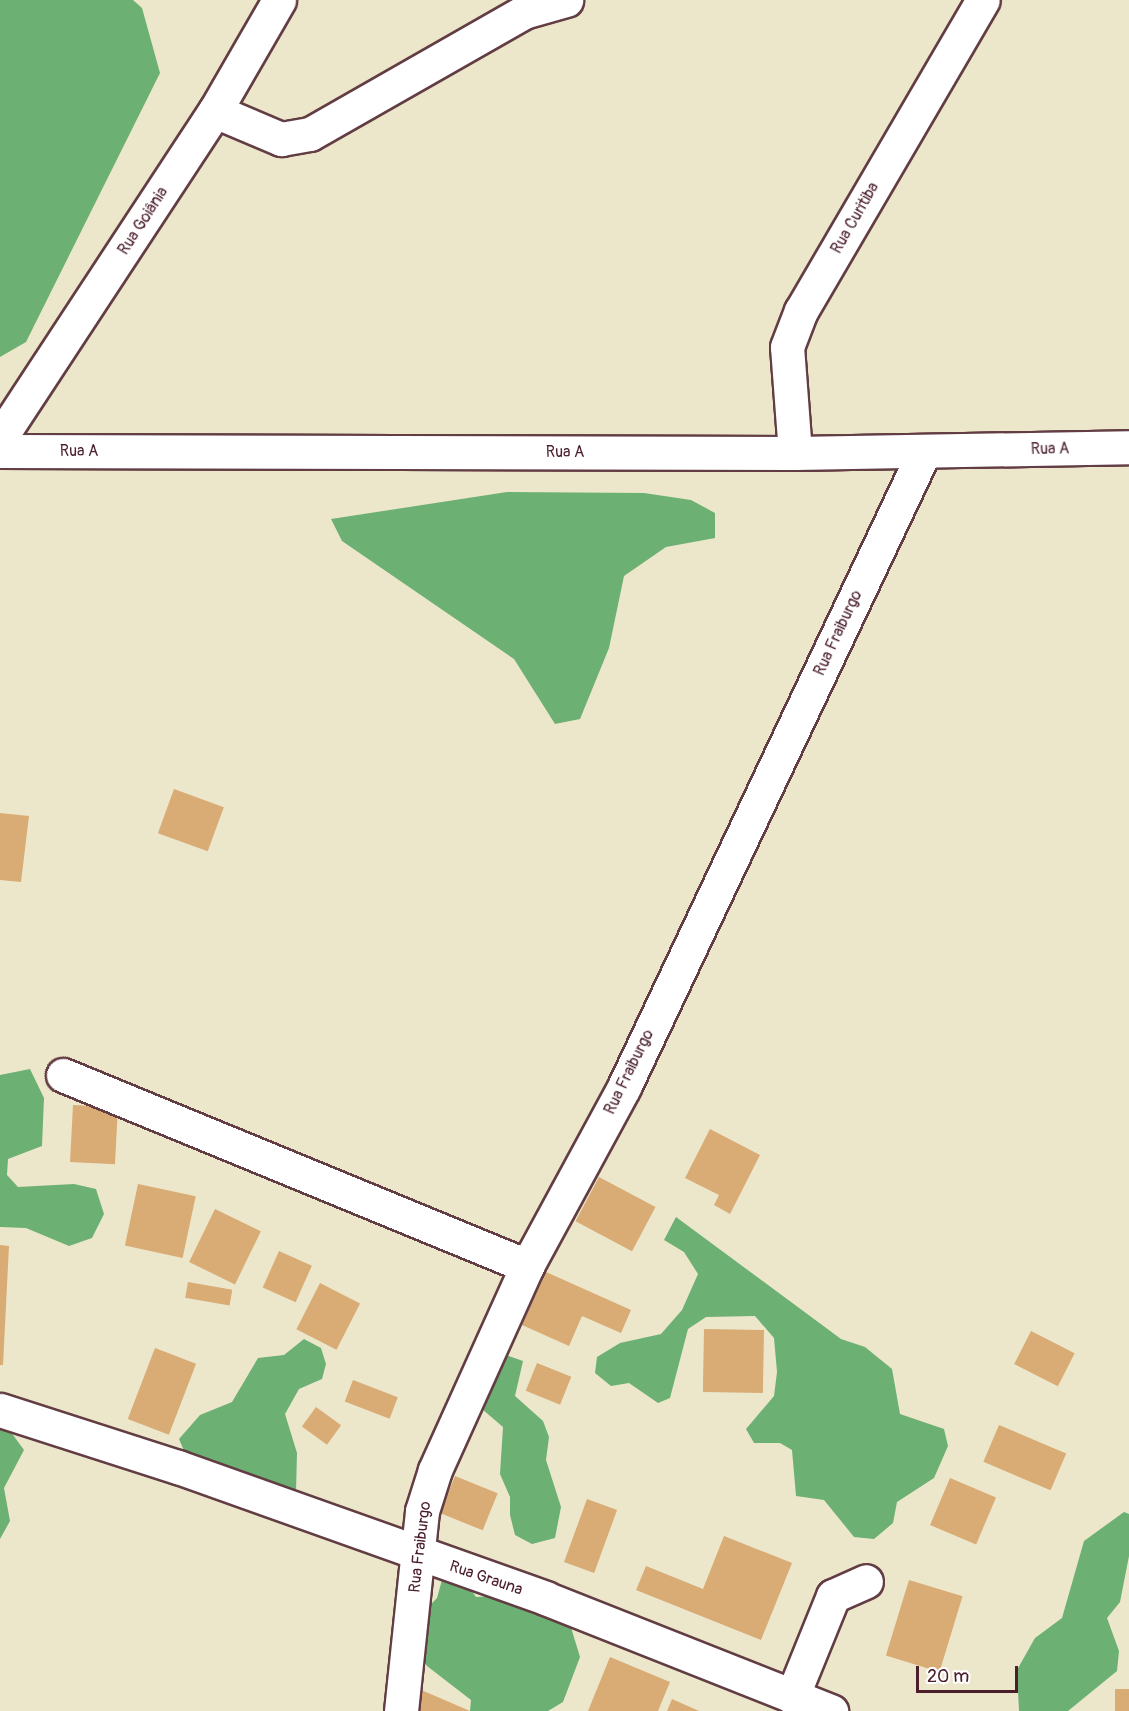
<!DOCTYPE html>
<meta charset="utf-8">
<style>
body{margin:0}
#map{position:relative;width:1129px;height:1711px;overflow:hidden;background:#ece7cb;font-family:Pangolin,sans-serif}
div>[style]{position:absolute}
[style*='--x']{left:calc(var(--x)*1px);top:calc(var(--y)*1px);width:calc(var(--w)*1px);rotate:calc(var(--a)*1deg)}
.forest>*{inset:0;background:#6cb073}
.building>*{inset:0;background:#d9ab75;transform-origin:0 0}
.roads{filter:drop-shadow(2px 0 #623d43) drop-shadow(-2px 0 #623d43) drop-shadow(0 2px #623d43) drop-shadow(0 -2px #623d43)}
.minor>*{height:33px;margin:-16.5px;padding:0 16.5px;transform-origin:16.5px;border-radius:16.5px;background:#fff}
span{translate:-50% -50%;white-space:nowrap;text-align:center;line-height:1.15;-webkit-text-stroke:5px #fff;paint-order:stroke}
.street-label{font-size:16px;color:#4a1f2b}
.scale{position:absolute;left:916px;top:1666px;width:102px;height:27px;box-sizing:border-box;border:3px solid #4a1f2b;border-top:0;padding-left:8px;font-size:18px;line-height:21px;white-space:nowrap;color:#4a1f2b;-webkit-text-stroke:4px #fff;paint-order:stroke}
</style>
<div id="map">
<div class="forest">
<div style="clip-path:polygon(0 0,133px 0,142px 8px,160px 73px,26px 342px,0 357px)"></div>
<div style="clip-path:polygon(507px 492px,644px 493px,691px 500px,715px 513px,715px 538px,666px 547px,624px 576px,609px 648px,580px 719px,555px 724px,514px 659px,342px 541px,331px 519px)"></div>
<div style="clip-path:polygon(30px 1069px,44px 1098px,42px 1146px,8px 1159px,7px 1175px,18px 1187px,74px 1184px,96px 1189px,104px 1214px,92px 1238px,69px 1246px,26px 1228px,0 1227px,0 1075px)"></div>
<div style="clip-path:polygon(676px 1217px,841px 1339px,865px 1347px,892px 1369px,900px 1414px,944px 1429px,948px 1446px,934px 1478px,897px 1502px,893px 1523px,874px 1539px,854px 1537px,824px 1500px,796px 1496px,792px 1450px,780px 1443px,754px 1443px,746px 1429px,774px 1396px,777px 1372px,774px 1338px,755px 1316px,706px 1317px,688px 1329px,670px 1398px,658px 1403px,629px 1383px,611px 1386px,595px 1373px,597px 1357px,620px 1343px,661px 1334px,682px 1310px,698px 1274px,684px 1252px,664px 1240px)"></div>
<div style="clip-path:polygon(304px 1339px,321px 1348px,326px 1364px,322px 1379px,299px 1389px,285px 1414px,297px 1453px,296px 1492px,284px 1498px,231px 1467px,209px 1467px,185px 1453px,179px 1439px,200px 1415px,232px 1402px,258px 1358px,284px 1355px)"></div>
<div style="clip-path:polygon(506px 1355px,523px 1361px,515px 1396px,543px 1421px,549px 1437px,546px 1460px,561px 1507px,555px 1538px,532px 1544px,515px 1535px,510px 1515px,510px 1497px,500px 1474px,503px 1427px,482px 1409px,481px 1385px)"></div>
<div style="clip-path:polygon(0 1428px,8px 1428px,24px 1450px,4px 1488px,10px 1521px,0 1539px)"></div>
<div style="clip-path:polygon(1124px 1512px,1129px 1514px,1129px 1556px,1120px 1602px,1107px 1618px,1119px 1651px,1117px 1671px,1068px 1711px,1019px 1711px,1017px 1670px,1035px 1638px,1062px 1618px,1084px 1541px)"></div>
<div style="clip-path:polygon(461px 1576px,476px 1597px,496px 1596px,569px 1621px,580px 1657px,563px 1702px,548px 1711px,470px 1711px,471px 1700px,427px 1666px,416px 1650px,424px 1611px,437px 1598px,442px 1580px)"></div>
</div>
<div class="building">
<div style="left:174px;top:789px;width:53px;height:47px;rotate:20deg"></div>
<div style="clip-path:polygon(0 813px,29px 816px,21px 882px,0 880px)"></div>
<div style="left:73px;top:1105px;width:45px;height:57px;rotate:3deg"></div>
<div style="clip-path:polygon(710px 1129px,760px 1155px,730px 1214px,714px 1205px,719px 1195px,685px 1178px)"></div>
<div style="left:599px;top:1177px;width:64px;height:50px;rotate:28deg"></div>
<div style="left:138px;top:1184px;width:59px;height:63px;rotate:12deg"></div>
<div style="left:215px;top:1209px;width:51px;height:59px;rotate:26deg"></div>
<div style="clip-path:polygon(0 1245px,9px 1246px,3px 1365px,0 1365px)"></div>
<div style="left:279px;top:1251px;width:36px;height:40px;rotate:24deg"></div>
<div style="clip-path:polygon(546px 1272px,631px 1310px,621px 1333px,582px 1316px,569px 1346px,522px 1325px)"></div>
<div style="left:188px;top:1282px;width:45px;height:16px;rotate:10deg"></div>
<div style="left:320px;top:1283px;width:45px;height:52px;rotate:27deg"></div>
<div style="left:704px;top:1329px;width:60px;height:63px;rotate:1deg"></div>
<div style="left:1031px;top:1331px;width:49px;height:37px;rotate:27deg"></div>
<div style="left:155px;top:1348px;width:44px;height:76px;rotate:21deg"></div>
<div style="left:537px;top:1363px;width:37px;height:30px;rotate:22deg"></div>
<div style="left:353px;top:1380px;width:48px;height:23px;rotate:21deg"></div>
<div style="left:316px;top:1407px;width:31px;height:24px;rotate:36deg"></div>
<div style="left:999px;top:1425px;width:73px;height:40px;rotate:23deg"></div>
<div style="left:455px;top:1476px;width:46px;height:40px;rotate:22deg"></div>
<div style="left:950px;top:1478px;width:50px;height:51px;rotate:23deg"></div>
<div style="left:587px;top:1499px;width:32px;height:67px;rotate:20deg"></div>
<div style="clip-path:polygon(724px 1536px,792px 1563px,761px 1640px,636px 1590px,646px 1566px,703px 1589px)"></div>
<div style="left:909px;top:1580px;width:56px;height:79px;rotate:17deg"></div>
<div style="clip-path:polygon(610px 1657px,670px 1682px,658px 1711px,588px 1711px)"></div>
<div style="clip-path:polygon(419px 1689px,470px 1711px,410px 1711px)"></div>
<div style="left:1115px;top:1689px;width:14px;height:22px"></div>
<div style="clip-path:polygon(672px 1699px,699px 1711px,667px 1711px)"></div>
</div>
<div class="roads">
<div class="minor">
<div style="--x:215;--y:111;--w:72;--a:23"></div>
<div style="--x:281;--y:139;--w:29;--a:-10"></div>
<div style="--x:310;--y:134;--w:246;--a:-29.7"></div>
<div style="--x:524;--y:12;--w:44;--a:-15.9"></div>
<div style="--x:0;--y:438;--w:391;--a:-56.7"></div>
<div style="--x:215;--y:111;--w:128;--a:-60"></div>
<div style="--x:0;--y:451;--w:795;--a:0.14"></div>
<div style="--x:795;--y:453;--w:334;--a:-1"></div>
<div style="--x:795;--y:453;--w:106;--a:-94.3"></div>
<div style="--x:787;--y:347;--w:39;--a:-69"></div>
<div style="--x:801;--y:311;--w:360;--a:-59.7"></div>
<div style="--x:63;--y:1075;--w:502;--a:22.37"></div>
<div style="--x:0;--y:1410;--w:187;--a:17.8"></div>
<div style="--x:178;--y:1467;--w:390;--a:19.6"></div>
<div style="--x:545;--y:1598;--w:308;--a:21.6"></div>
<div style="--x:792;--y:1697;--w:109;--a:-67.9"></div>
<div style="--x:833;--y:1596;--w:36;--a:-24"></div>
<div style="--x:401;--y:1711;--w:201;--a:-84"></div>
<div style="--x:422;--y:1511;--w:43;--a:-72.4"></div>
<div style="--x:435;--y:1470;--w:224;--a:-65.7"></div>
<div style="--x:527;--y:1266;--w:204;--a:-61.5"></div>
<div style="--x:624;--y:1087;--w:702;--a:-64.71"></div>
</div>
</div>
<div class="street-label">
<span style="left:855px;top:218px;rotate:-60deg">Rua Curitiba</span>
<span style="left:143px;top:221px;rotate:-57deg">Rua Goiânia</span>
<span style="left:1050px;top:449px;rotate:-1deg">Rua A</span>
<span style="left:79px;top:451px">Rua A</span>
<span style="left:565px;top:452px">Rua A</span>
<span style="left:838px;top:633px;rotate:-65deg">Rua Fraiburgo</span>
<span style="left:629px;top:1072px;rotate:-64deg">Rua Fraiburgo</span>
<span style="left:420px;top:1547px;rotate:-83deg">Rua Fraiburgo</span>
<span style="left:486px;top:1578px;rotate:19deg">Rua Grauna</span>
</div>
<div class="scale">20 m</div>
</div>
